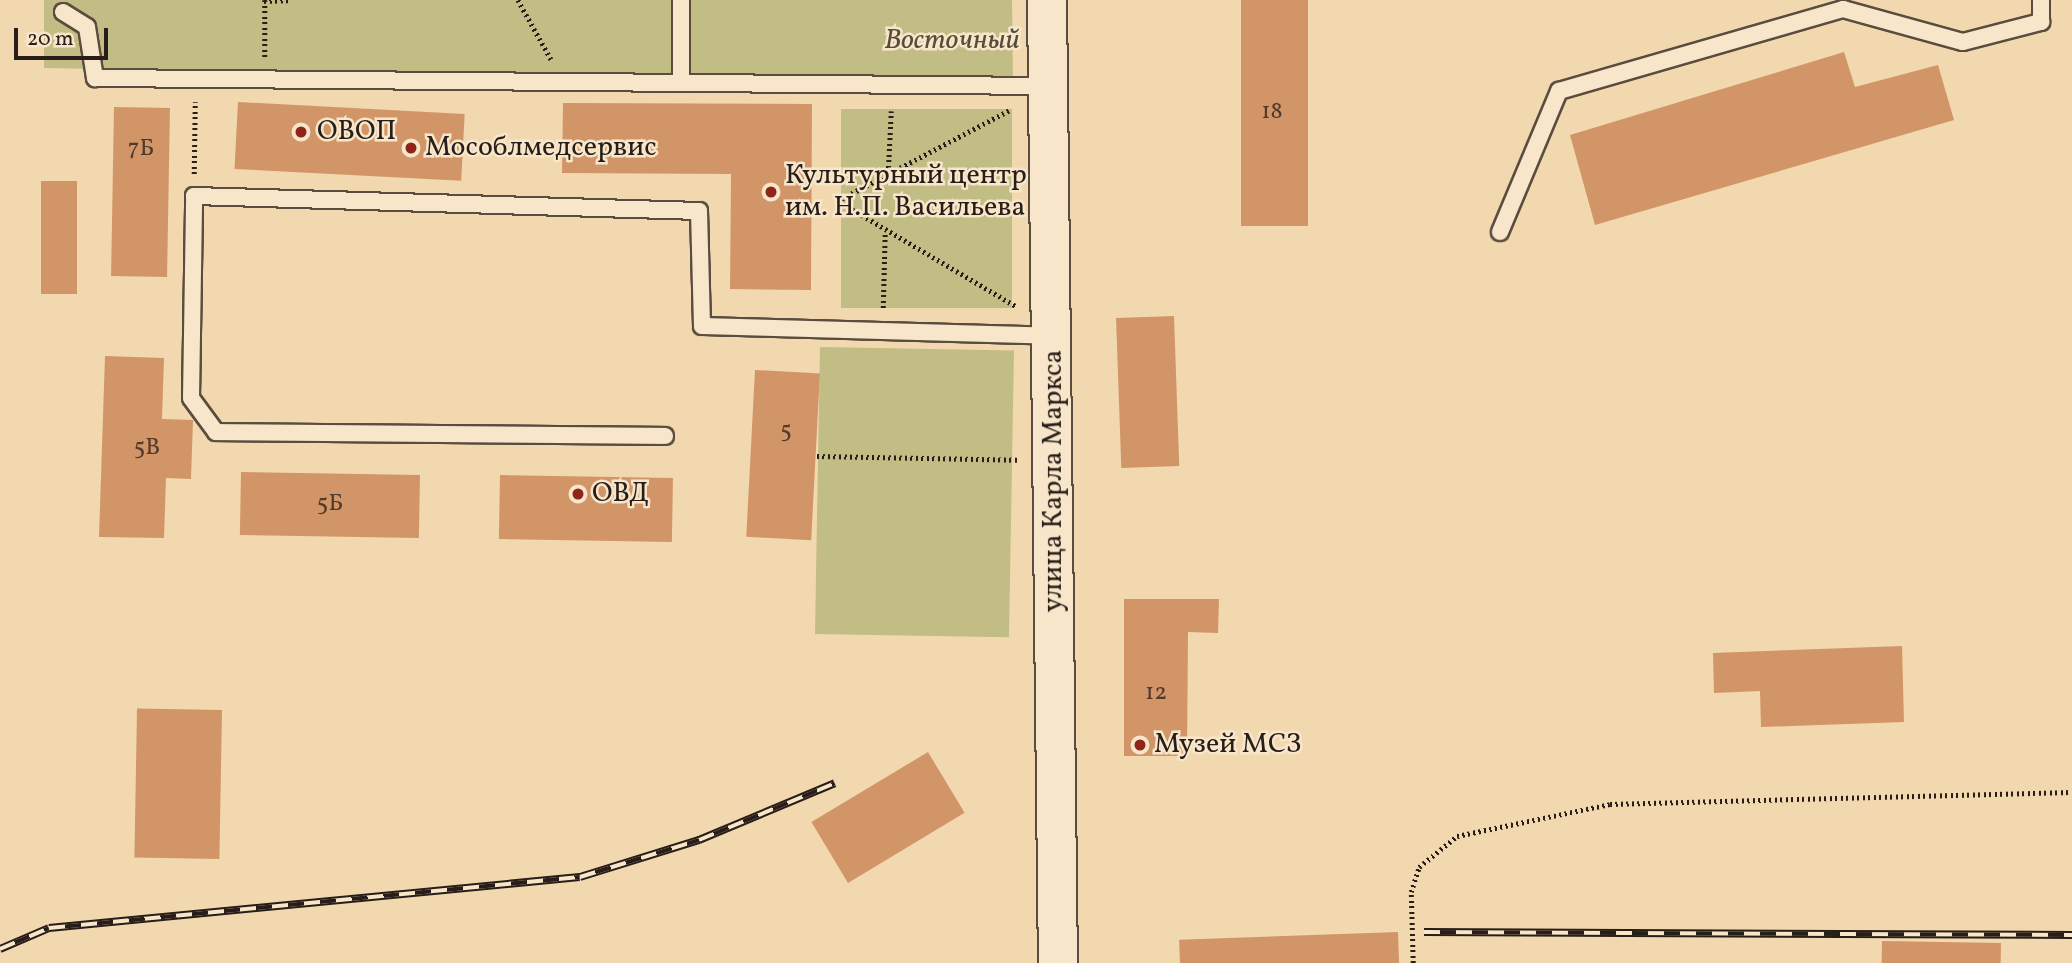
<!DOCTYPE html>
<meta charset="utf-8">
<style>
body{margin:0}
#map{position:relative;width:2072px;height:963px;overflow:hidden;background:#f2d8ae;font-family:Vollkorn,serif}
div>[style]{position:absolute}
[style*='--x']{left:calc(var(--x)*1px);top:calc(var(--y)*1px);width:calc(var(--w)*1px);rotate:calc(var(--a)*1deg)}
.green>*{inset:0;background:#c2bc85;transform-origin:0 0}
.building>*{inset:0;background:#d29568;transform-origin:0 0}
.path>*{height:4.5px;margin-top:-2.25px;transform-origin:0;background:repeating-linear-gradient(90deg,#281d18 0 2px,transparent 0 5.5px)}
.roads{filter:drop-shadow(2px 0 #5a4c3e) drop-shadow(-2px 0 #5a4c3e) drop-shadow(0 2px #5a4c3e) drop-shadow(0 -2px #5a4c3e)}
.lane>*{height:16px;margin:-8px;padding:0 8px;transform-origin:8px;border-radius:8px;background:#f7e6ca}
.secondary>*{height:38px;margin:-19px;padding:0 19px;transform-origin:19px;border-radius:19px;background:#f7e6ca}
.rail>*{height:8px;margin-top:-4px;transform-origin:0;background:repeating-linear-gradient(90deg,#f7e6ca 0 16px,#281d18 0 32px);box-sizing:border-box;border-block:2px solid #281d18}
.dots>*{width:19px;height:19px;translate:-50% -50%;box-sizing:border-box;border:4px solid #f7e6ca;border-radius:50%}
span{translate:-50% -50%;white-space:nowrap;text-align:center;line-height:1.15;-webkit-text-stroke:5px #f7e6ca;paint-order:stroke}
.number-label{font-size:24px;color:#523b2c}
.number-label span{-webkit-text-stroke-width:0}
.park-label{font-size:28px;color:#564d39;font-style:italic}
.poi-label{font-size:28px;color:#281d18}
.left{translate:0 -50%;text-align:left}
.street-label{font-size:28px;color:#281d18}
.scale{position:absolute;left:14px;top:28px;width:94px;height:32px;box-sizing:border-box;border:4px solid #281d18;border-top:0;padding-left:9px;font-size:21px;line-height:24px;white-space:nowrap;color:#281d18;-webkit-text-stroke:5px #f7e6ca;paint-order:stroke}
</style>
<div id="map">
<div class="green">
<div style="clip-path:polygon(44px 0,1012px 0,1013px 84px,44px 68px)"></div>
<div style="left:841px;top:109px;width:171px;height:199px"></div>
<div style="left:820px;top:347px;width:194px;height:287px;rotate:1deg"></div>
</div>
<div class="building">
<div style="left:1241px;top:0;width:67px;height:226px"></div>
<div style="clip-path:polygon(1844px 52px,1855px 87px,1938px 65px,1954px 120px,1595px 225px,1570px 135px)"></div>
<div style="left:238px;top:102px;width:227px;height:67px;rotate:3deg"></div>
<div style="clip-path:polygon(563px 103px,812px 104px,811px 290px,730px 289px,731px 174px,562px 173px)"></div>
<div style="left:114px;top:107px;width:56px;height:169px;rotate:1deg"></div>
<div style="left:41px;top:181px;width:36px;height:113px"></div>
<div style="left:1174px;top:316px;width:150px;height:58px;rotate:88deg"></div>
<div style="clip-path:polygon(105px 356px,164px 358px,162px 419px,193px 420px,191px 479px,166px 478px,164px 538px,99px 537px)"></div>
<div style="left:755px;top:370px;width:65px;height:167px;rotate:3deg"></div>
<div style="left:241px;top:472px;width:179px;height:63px;rotate:1deg"></div>
<div style="left:500px;top:475px;width:173px;height:64px;rotate:1deg"></div>
<div style="clip-path:polygon(1124px 599px,1219px 599px,1218px 633px,1188px 632px,1187px 756px,1124px 756px)"></div>
<div style="clip-path:polygon(1902px 646px,1904px 722px,1761px 727px,1760px 691px,1714px 693px,1713px 653px)"></div>
<div style="left:222px;top:710px;width:149px;height:85px;rotate:91deg"></div>
<div style="left:928px;top:752px;width:71px;height:136px;rotate:59deg"></div>
<div style="left:1398px;top:932px;width:31px;height:219px;rotate:88deg"></div>
<div style="left:1882px;top:941px;width:119px;height:22px;rotate:1deg"></div>
</div>
<div class="path">
<div style="--x:265;--y:0;--w:59;--a:90"></div>
<div style="--x:518;--y:0;--w:68;--a:60.8"></div>
<div style="--x:264;--y:1;--w:24;--a:-2"></div>
<div style="--x:1009;--y:111;--w:193;--a:152.2"></div>
<div style="--x:838;--y:201;--w:208;--a:30.6"></div>
<div style="--x:888;--y:173;--w:62;--a:-87.2"></div>
<div style="--x:194;--y:174;--w:72;--a:-89.2"></div>
<div style="--x:883;--y:308;--w:76;--a:-88.5"></div>
<div style="--x:817;--y:456;--w:202;--a:1.1"></div>
<div style="--x:1413;--y:963;--w:71;--a:-91.6"></div>
<div style="--x:1411;--y:892;--w:26;--a:-72"></div>
<div style="--x:1419;--y:867;--w:49;--a:-39.2"></div>
<div style="--x:1457;--y:836;--w:156;--a:-11.8"></div>
<div style="--x:1610;--y:804;--w:462;--a:-1.5"></div>
</div>
<div class="roads">
<div class="lane">
<div style="--x:681;--y:0;--w:82;--a:90"></div>
<div style="--x:63;--y:12;--w:28;--a:32"></div>
<div style="--x:87;--y:27;--w:52;--a:81.1"></div>
<div style="--x:95;--y:78;--w:951;--a:0.48"></div>
<div style="--x:1500;--y:232;--w:153;--a:-67.3"></div>
<div style="--x:1559;--y:91;--w:296;--a:-16.1"></div>
<div style="--x:1843;--y:9;--w:124;--a:15.4"></div>
<div style="--x:1963;--y:42;--w:81;--a:-14.4"></div>
<div style="--x:2041;--y:22;--w:22;--a:-90"></div>
<div style="--x:665;--y:436;--w:449;--a:-179.5"></div>
<div style="--x:216;--y:432;--w:42;--a:-126.3"></div>
<div style="--x:191;--y:398;--w:202;--a:-89.1"></div>
<div style="--x:194;--y:196;--w:505;--a:1.7"></div>
<div style="--x:699;--y:211;--w:115;--a:88.5"></div>
<div style="--x:702;--y:326;--w:351;--a:1.6"></div>
</div>
<div class="secondary">
<div style="--x:1047;--y:0;--w:963;--a:89.35"></div>
</div>
</div>
<div class="rail">
<div style="--x:1424;--y:932;--w:648;--a:0.27"></div>
<div style="--x:0;--y:949;--w:53;--a:-23.2"></div>
<div style="--x:49;--y:928;--w:533;--a:-5.49"></div>
<div style="--x:580;--y:877;--w:125;--a:-17.3"></div>
<div style="--x:699;--y:840;--w:147;--a:-22.7"></div>
</div>
<div class="dots">
<div style="left:301px;top:132px;background:#8f2418"></div>
<div style="left:411px;top:148px;background:#8f2418"></div>
<div style="left:771px;top:192px;background:#8f2418"></div>
<div style="left:578px;top:494px;background:#8f2418"></div>
<div style="left:1140px;top:745px;background:#8f2418"></div>
</div>
<div class="number-label">
<span style="left:1272px;top:113px">18</span>
<span style="left:141px;top:150px">7Б</span>
<span style="left:786px;top:432px">5</span>
<span style="left:147px;top:449px">5В</span>
<span style="left:330px;top:505px">5Б</span>
<span style="left:1156px;top:694px">12</span>
</div>
<div class="park-label">
<span style="left:952px;top:41px">Восточный</span>
</div>
<div class="poi-label">
<span class="left" style="left:317px;top:132px">ОВОП</span>
<span class="left" style="left:425px;top:148px">Мособлмедсервис</span>
<span class="left" style="left:785px;top:192px">Культурный центр<br>им. Н.П. Васильева</span>
<span class="left" style="left:592px;top:494px">ОВД</span>
<span class="left" style="left:1154px;top:745px">Музей МСЗ</span>
</div>
<div class="street-label">
<span style="left:1054px;top:481px;rotate:-90deg">улица Карла Маркса</span>
</div>
<div class="scale">20 m</div>
</div>
